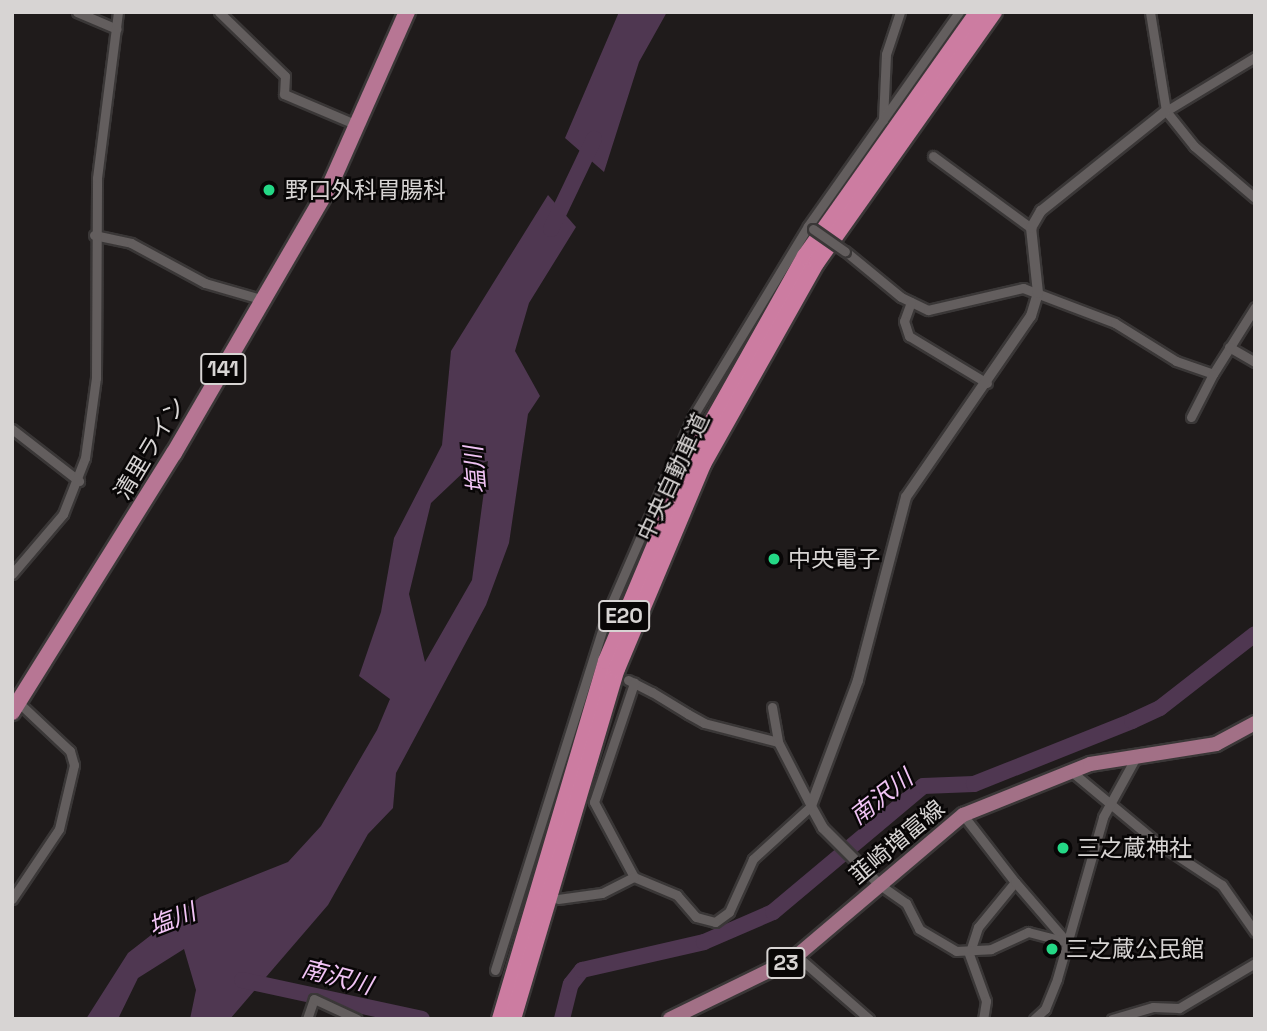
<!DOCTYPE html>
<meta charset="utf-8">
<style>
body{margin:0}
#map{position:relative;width:1267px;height:1031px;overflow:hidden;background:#1f1b1b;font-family:"Space Grotesk","Noto Sans JP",sans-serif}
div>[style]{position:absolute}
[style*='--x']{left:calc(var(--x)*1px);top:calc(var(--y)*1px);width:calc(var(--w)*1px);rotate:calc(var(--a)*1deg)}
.water>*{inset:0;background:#4f3751}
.river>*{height:16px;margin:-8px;padding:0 8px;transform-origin:8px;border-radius:8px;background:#4f3751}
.roads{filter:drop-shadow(2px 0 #3a3737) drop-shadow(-2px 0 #3a3737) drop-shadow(0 2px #3a3737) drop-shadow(0 -2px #3a3737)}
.minor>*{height:9px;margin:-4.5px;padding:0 4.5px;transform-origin:4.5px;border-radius:4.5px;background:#635e5e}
.tertiary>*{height:10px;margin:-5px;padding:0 5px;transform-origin:5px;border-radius:5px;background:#635e5e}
.primary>*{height:14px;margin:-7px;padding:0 7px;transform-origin:7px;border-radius:7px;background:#a27086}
.trunk>*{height:16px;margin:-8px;padding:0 8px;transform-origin:8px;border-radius:8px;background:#b77694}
.motorway>*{height:16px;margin:-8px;padding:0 8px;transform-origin:8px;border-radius:8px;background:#cc7ca1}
.bridges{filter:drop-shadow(2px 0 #3a3737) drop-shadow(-2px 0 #3a3737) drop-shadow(0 2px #3a3737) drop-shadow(0 -2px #3a3737)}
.minor-bridge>*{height:9px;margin:-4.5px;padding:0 4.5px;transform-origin:4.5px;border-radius:4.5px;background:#635e5e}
.dots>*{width:19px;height:19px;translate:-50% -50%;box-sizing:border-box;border:4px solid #080606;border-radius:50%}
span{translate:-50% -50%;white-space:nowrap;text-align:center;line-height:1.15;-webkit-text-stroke:5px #080606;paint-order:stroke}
.shield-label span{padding:2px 5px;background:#080606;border:2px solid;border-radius:5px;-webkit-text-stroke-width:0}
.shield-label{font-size:21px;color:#d7d4d3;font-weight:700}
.poi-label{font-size:23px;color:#d7d4d3}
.left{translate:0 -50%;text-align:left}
.street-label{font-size:23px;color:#d7d4d3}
.water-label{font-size:24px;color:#f2c4f6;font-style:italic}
.frame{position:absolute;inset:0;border:14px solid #d7d4d3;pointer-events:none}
</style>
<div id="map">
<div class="water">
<div style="clip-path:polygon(619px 12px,667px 12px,639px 62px,604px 172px,565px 138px)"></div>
<div style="clip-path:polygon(evenodd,548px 195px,576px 227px,529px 303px,515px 351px,540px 396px,528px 414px,509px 543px,486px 605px,396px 773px,393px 808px,368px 834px,328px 905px,230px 1019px,190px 1019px,196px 990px,184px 949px,138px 978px,118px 1019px,86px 1019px,128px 953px,200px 897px,288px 862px,321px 826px,377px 730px,390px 699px,359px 676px,381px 612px,394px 538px,442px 445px,451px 351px,548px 195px,488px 461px,472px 580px,425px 662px,409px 594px,431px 503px,468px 468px,488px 461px)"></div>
</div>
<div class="river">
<div style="--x:551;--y:229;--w:100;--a:-64.5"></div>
<div style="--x:242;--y:980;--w:184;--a:12.2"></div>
<div style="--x:562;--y:1019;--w:36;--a:-76"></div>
<div style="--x:571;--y:984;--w:18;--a:-52"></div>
<div style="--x:582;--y:970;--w:125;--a:-12.9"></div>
<div style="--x:704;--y:942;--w:75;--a:-23.5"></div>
<div style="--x:773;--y:912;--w:196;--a:-40"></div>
<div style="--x:923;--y:786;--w:51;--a:-2.2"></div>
<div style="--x:974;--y:784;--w:170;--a:-21.7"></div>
<div style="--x:1132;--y:721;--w:31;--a:-25"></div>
<div style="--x:1160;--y:708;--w:120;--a:-37.9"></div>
</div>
<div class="roads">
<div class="minor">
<div style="--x:77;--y:12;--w:43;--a:23"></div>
<div style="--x:219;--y:12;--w:92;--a:44.1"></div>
<div style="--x:285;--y:76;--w:18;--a:93"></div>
<div style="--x:284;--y:94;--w:79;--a:23"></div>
<div style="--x:1150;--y:12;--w:100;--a:80.8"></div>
<div style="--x:1166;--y:111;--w:45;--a:51.3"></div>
<div style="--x:1194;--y:146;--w:80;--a:40.4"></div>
<div style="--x:1166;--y:111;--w:104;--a:-31.2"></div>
<div style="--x:883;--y:120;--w:66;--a:-87.4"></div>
<div style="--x:886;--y:54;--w:44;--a:-71.6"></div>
<div style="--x:933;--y:156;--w:122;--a:36.3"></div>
<div style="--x:94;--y:235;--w:38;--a:12"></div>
<div style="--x:131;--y:243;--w:84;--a:28.4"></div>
<div style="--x:205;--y:283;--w:61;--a:16.1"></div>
<div style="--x:845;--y:251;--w:72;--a:39.4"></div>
<div style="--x:901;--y:297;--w:30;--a:26"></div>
<div style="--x:928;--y:310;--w:98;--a:-13"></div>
<div style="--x:1023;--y:288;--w:98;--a:20.8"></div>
<div style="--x:1115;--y:323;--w:72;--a:31.9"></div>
<div style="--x:1176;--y:361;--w:39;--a:19"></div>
<div style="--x:1213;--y:374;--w:79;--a:-57.9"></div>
<div style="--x:911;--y:302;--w:20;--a:110"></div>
<div style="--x:904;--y:321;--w:16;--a:72"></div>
<div style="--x:909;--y:336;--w:91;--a:31.1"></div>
<div style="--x:1229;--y:347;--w:30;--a:30"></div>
<div style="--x:1191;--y:417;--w:48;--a:-62.9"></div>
<div style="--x:12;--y:429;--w:85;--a:37.8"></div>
<div style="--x:12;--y:574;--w:79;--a:-49.6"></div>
<div style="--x:63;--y:514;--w:60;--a:-68.6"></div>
<div style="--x:85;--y:458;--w:81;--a:-82.2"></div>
<div style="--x:96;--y:378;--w:200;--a:-89.7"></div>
<div style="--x:97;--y:178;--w:167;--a:-82.8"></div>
<div style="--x:628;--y:680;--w:27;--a:27"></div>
<div style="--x:652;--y:692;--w:42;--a:31.4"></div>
<div style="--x:688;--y:714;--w:18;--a:29"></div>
<div style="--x:704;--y:723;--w:76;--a:14.4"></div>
<div style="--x:778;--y:742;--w:72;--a:62.7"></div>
<div style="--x:811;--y:806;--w:79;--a:137.6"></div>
<div style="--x:753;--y:859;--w:58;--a:114.4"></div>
<div style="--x:729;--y:912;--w:17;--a:144"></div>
<div style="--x:715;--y:922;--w:20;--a:-165"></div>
<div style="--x:696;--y:917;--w:29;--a:-131"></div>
<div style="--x:677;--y:895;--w:47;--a:-157.3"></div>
<div style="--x:634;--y:877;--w:85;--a:-118.1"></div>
<div style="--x:594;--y:802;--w:126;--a:-71.4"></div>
<div style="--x:772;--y:707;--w:36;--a:80"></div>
<div style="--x:1072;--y:772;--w:108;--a:39.7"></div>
<div style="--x:1155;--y:841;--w:80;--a:33.3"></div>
<div style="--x:1222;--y:885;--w:57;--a:54.9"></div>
<div style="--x:963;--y:815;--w:85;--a:52.2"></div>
<div style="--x:1015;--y:882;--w:58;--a:129.4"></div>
<div style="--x:978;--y:927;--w:28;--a:108"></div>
<div style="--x:969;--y:954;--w:50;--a:70.1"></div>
<div style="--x:986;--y:1001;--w:18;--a:99"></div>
<div style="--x:1015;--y:882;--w:77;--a:49.2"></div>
<div style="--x:880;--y:885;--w:32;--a:35"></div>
<div style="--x:906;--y:903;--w:29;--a:63"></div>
<div style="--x:919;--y:929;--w:43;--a:30.7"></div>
<div style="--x:956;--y:951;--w:35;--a:-3"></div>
<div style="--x:991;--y:949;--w:41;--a:-24.7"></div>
<div style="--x:1028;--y:932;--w:40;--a:14.4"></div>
<div style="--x:12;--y:899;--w:84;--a:-56.1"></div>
<div style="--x:59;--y:829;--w:66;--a:-76.8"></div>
<div style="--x:74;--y:765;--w:15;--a:-106"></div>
<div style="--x:70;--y:751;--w:70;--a:-136.7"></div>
<div style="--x:558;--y:899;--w:44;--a:-7.8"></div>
<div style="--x:602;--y:893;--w:36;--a:-27"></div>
<div style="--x:797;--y:956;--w:96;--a:41.2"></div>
<div style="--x:495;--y:970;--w:373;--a:-72.5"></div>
<div style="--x:607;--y:614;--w:216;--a:-66.5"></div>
<div style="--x:693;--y:416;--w:222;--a:-58.8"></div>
<div style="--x:808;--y:226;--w:262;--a:-54.8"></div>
<div style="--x:307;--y:1019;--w:21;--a:-71"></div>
<div style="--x:314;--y:999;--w:47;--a:24.9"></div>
<div style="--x:1034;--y:1019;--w:15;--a:-42"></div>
<div style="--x:1045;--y:1009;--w:32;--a:-68"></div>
<div style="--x:1057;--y:979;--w:168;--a:-74.1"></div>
<div style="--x:1103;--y:817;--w:68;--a:-61.2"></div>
<div style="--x:1112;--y:1019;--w:43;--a:-16.3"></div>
<div style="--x:1153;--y:1007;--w:26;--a:2"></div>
<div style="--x:1179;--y:1008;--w:88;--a:-30.6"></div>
</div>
<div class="tertiary">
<div style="--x:880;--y:885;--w:81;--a:-135"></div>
<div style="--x:823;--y:828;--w:25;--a:-119"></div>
<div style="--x:811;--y:806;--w:134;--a:-69.5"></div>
<div style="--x:858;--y:680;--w:189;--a:-75.3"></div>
<div style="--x:906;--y:497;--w:220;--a:-55.4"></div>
<div style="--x:1031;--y:316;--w:24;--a:-73"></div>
<div style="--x:1038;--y:293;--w:65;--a:-96.1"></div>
<div style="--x:1031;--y:228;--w:20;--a:-60"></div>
<div style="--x:1041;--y:211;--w:160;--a:-38.7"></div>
</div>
<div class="primary">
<div style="--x:670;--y:1019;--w:137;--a:-26"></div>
<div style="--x:793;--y:959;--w:223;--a:-40.3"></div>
<div style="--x:963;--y:815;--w:137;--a:-21.9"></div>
<div style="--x:1090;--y:764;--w:128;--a:-9"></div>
<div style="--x:1216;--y:744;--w:44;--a:-28.3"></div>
</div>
<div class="trunk">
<div style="--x:12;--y:712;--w:305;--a:-58"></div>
<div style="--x:174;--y:453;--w:315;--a:-59.8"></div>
<div style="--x:332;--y:181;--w:185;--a:-66.1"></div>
</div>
<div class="motorway">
<div style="--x:500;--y:1019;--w:373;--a:-73.5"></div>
<div style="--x:606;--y:661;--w:219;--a:-67.2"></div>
<div style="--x:691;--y:459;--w:233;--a:-60.7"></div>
<div style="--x:805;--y:256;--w:299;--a:-54.7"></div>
<div style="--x:513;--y:1019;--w:365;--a:-73.5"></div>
<div style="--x:617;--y:669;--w:222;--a:-67.2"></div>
<div style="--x:703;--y:464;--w:232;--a:-60.6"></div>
<div style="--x:817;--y:262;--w:306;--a:-54.7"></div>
</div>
</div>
<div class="bridges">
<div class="minor-bridge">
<div style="--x:813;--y:229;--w:39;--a:35"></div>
</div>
</div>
<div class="dots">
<div style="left:269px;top:190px;background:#24d886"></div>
<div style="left:774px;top:559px;background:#24d886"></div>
<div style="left:1063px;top:848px;background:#24d886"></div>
<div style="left:1052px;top:949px;background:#24d886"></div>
</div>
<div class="shield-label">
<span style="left:223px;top:369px">141</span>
<span style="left:624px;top:616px">E20</span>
<span style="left:786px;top:963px">23</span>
</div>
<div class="poi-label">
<span class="left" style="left:285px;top:190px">野口外科胃腸科</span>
<span class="left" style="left:788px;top:559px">中央電子</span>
<span class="left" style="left:1077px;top:848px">三之蔵神社</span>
<span class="left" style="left:1066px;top:949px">三之蔵公民館</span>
</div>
<div class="street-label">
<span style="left:150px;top:448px;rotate:-59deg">清里ライン</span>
<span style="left:673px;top:477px;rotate:-65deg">中央自動車道</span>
<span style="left:897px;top:842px;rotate:-40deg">韮崎増富線</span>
</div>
<div class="water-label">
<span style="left:475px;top:470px;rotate:-95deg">塩川</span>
<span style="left:881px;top:797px;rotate:-38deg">南沢川</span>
<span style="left:172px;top:919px;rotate:-21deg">塩川</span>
<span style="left:337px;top:977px;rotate:15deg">南沢川</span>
</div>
<div class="frame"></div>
</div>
